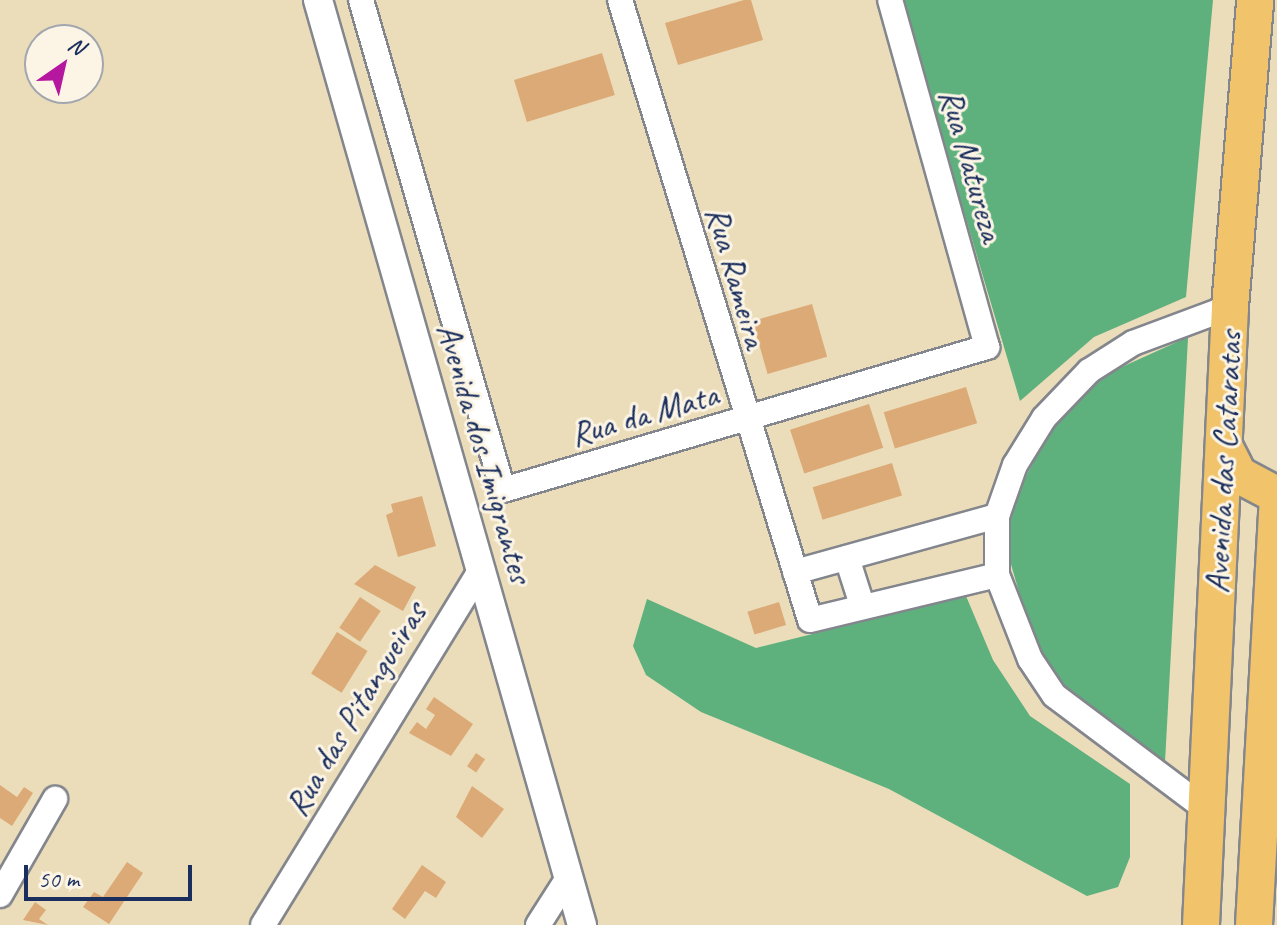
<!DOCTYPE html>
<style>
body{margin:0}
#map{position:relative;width:1277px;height:925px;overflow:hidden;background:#ebddba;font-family:Caveat,sans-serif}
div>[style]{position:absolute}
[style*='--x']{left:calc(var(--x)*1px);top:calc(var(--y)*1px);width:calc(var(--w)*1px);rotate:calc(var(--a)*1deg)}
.forest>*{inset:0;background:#5eb07d}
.building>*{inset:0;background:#dcaa77;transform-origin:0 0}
.roads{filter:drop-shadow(2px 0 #83868c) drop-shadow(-2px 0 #83868c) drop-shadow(0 2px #83868c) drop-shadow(0 -2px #83868c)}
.minor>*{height:24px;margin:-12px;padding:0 12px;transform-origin:12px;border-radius:12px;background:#fff}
.tertiary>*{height:28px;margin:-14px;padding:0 14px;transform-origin:14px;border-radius:14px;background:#fff}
.primary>*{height:36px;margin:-18px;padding:0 18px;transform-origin:18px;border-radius:18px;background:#f1c36a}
span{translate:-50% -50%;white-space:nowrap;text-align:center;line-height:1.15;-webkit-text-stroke:6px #fcf5e5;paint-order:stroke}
.street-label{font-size:34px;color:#1b2f5e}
.north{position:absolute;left:24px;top:24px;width:80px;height:80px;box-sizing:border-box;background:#fcf5e5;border:2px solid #a2a6af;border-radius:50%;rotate:34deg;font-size:22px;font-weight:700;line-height:32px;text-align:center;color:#1b2f5e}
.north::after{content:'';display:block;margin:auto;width:28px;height:36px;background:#b5179e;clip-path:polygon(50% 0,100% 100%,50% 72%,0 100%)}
.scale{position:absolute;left:24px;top:865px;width:168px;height:36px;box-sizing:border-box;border:4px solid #1b2f5e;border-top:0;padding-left:10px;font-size:24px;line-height:28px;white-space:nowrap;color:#1b2f5e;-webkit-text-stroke:6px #fcf5e5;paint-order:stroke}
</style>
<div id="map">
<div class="forest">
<div style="clip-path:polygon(901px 0,1213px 0,1186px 297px,1094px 337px,1020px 401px)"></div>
<div style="clip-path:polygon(1188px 337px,1188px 338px,1165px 762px,1068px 696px,1036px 651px,1006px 547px,1015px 498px,1049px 431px,1102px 376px)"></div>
<div style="clip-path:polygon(966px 596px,993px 660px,1030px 716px,1130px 784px,1130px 857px,1118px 887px,1087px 896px,889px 789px,701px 712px,646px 675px,633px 646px,647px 599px,756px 648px)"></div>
</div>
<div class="building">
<div style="clip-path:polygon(744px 0,751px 0,763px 40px,678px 65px,665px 23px)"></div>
<div style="left:602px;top:53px;width:44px;height:92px;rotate:73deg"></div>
<div style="left:812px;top:304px;width:55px;height:62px;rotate:74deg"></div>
<div style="left:966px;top:387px;width:38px;height:86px;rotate:73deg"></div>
<div style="left:869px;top:404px;width:46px;height:83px;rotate:72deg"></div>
<div style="left:892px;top:463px;width:34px;height:83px;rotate:73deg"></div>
<div style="clip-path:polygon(422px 496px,436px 546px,398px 557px,386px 515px,393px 512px,391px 504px)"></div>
<div style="clip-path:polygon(375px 565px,416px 587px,403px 611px,354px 584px)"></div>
<div style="left:360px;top:597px;width:25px;height:37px;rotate:34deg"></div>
<div style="left:779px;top:602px;width:24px;height:33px;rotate:73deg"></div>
<div style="left:337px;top:632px;width:36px;height:49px;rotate:32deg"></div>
<div style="clip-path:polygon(434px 697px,473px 724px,451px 756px,409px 733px,417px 722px,426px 729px,435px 715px,426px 709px)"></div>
<div style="left:476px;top:753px;width:11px;height:16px;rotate:34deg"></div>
<div style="clip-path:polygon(0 785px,17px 797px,24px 787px,33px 793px,12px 826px,0 818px)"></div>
<div style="clip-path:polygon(472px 786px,504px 809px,482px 838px,456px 817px)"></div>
<div style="clip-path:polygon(127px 862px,143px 873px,109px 924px,83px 907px,94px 892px,103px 897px)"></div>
<div style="clip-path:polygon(422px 865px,446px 882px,436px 898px,425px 891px,405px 919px,392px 909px)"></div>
<div style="clip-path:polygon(35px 902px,46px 910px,39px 919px,48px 925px,23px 920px)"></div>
</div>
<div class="roads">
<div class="minor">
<div style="--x:361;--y:0;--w:510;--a:73.84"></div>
<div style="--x:503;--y:490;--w:505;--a:-16.46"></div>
<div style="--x:987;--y:347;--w:360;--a:-105.6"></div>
<div style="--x:620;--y:0;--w:648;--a:72.96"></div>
<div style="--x:810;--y:620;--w:192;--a:-13.5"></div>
<div style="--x:847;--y:558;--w:49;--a:72.3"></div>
<div style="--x:795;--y:572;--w:210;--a:-15.5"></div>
<div style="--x:1207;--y:810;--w:191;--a:-143.1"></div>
<div style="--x:1054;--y:695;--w:43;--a:-123.7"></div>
<div style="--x:1030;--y:659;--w:90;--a:-111.4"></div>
<div style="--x:997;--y:575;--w:59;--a:-90"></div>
<div style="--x:997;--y:516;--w:54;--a:-70.6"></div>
<div style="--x:1015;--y:465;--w:55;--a:-58.3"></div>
<div style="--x:1044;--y:418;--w:65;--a:-46.2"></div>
<div style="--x:1089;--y:371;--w:52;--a:-32.5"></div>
<div style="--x:1133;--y:343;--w:103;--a:-20.4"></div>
<div style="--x:0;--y:895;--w:111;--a:-60.2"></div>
<div style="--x:263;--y:925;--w:417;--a:-58.5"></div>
<div style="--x:538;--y:925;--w:56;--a:-57.4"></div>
</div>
<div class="tertiary">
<div style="--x:318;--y:0;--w:962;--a:74.07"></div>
</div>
<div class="primary">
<div style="--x:1224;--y:446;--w:33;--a:63"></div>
<div style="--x:1239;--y:475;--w:43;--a:27.8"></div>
<div style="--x:1201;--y:925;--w:619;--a:-87.31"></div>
<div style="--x:1230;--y:307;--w:308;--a:-85.3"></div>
<div style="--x:1254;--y:925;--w:417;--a:-86.8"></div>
</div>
</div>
<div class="street-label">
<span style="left:972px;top:165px;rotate:74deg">Rua Natureza</span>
<span style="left:737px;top:277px;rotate:74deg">Rua Rameira</span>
<span style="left:644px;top:414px;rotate:-16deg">Rua da Mata</span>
<span style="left:485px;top:453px;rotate:74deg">Avenida dos Imigrantes</span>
<span style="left:1223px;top:462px;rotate:-87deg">Avenida das Cataratas</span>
<span style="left:355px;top:709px;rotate:-59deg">Rua das Pitangueiras</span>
</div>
<div class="north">N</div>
<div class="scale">50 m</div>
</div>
